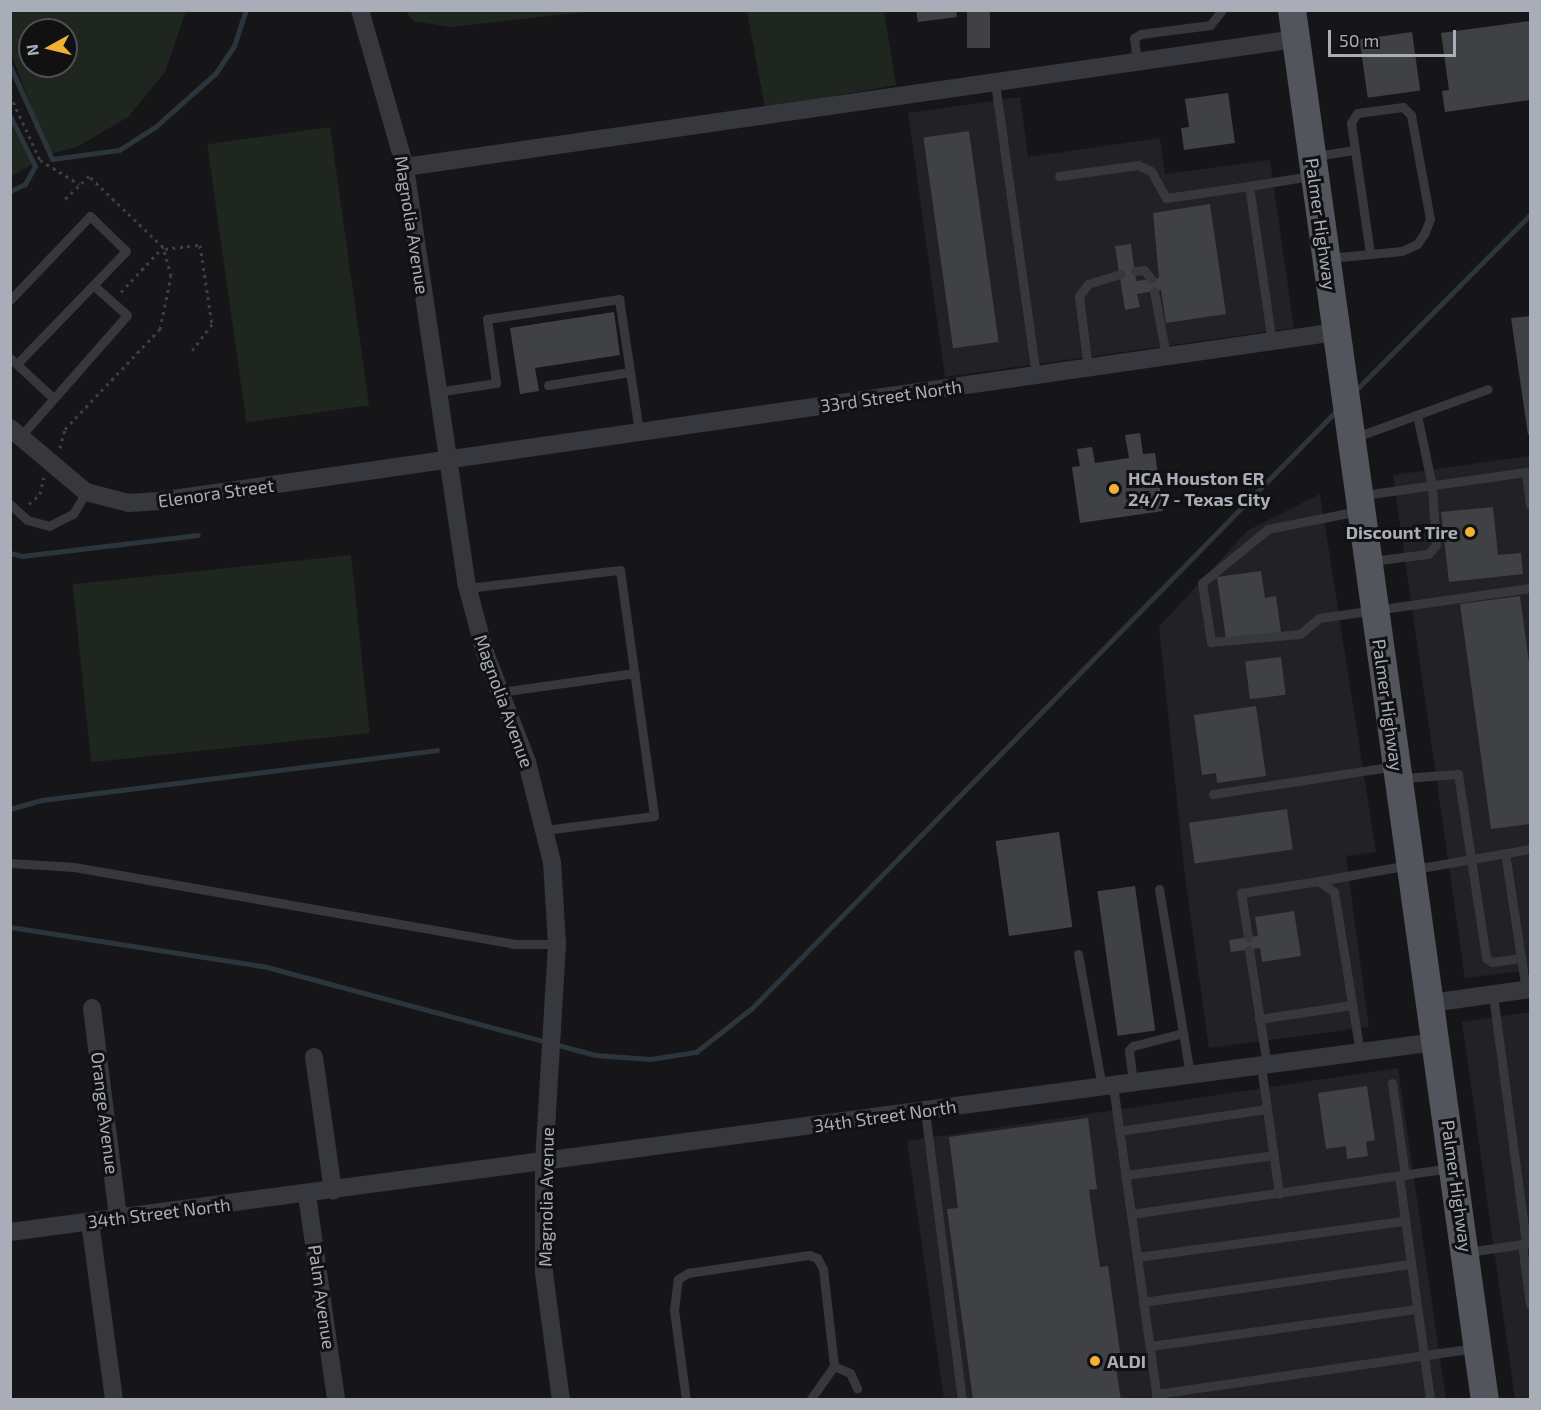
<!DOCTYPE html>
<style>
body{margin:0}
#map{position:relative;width:1541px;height:1410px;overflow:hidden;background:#161618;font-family:"Exo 2",sans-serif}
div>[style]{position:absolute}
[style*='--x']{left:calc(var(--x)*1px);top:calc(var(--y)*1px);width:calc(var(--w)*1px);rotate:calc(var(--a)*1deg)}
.built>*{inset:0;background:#222225}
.green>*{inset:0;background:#1e261f;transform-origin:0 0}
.stream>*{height:5px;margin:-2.5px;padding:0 2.5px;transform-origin:2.5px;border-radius:2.5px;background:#2c353c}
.building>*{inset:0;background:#404145;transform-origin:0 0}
.path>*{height:3px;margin-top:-1.5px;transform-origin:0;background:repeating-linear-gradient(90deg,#3d3f44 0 3px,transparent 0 7.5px)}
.service>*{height:9px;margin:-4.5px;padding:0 4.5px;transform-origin:4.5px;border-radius:4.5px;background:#37383d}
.minor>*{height:18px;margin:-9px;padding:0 9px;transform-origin:9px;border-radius:9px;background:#37383d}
.primary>*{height:28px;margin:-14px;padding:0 14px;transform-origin:14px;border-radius:14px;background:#53555c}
.dots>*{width:16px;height:16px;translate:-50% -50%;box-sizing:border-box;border:3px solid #111113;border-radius:50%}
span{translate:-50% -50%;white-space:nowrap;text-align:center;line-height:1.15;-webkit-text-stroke:6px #111113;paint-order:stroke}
.street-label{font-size:18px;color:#a8adb8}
.poi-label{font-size:18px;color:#a8adb8;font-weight:700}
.left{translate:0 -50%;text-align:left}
.right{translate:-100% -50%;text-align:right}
.frame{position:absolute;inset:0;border:12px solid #a8adb8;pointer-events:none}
.north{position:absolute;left:18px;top:18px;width:60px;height:60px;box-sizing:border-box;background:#111113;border:2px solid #4d4f55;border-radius:50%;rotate:262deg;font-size:16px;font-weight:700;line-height:24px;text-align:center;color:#a8adb8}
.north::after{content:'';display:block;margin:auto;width:21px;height:27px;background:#f2b134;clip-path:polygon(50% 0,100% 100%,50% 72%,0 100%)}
.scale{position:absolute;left:1328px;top:30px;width:128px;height:27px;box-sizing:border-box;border:3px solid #a8adb8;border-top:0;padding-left:8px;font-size:18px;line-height:21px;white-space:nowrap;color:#a8adb8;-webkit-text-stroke:4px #111113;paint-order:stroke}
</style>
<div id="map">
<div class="built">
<div style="clip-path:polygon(1020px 97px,1028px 157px,1160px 138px,1165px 174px,1270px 160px,1294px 328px,945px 377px,908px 113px)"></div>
<div style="clip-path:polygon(1530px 456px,1530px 970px,1465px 978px,1393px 475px)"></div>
<div style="clip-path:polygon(1320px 494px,1376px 852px,1346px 856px,1369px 1027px,1209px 1048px,1185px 877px,1159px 627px,1247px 531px)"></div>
<div style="clip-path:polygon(1530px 1012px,1530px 1399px,1515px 1399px,1462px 1022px)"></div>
<div style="clip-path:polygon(1398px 1068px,1446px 1399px,944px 1399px,907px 1141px)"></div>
</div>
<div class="green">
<div style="clip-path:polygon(evenodd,11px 10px,186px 10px,186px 11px,165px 72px,128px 117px,77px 147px,49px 154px,11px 53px,11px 10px,30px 30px,66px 30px,66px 66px,30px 66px,30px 30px)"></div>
<div style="clip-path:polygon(405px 11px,594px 11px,451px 27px,414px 21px)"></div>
<div style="clip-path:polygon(747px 11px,884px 11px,896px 85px,765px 108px)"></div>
<div style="clip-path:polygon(11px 125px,32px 164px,11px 177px,10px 177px)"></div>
<div style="left:330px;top:127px;width:281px;height:124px;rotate:82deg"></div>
<div style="left:351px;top:555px;width:179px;height:280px;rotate:84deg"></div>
</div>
<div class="stream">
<div style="--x:10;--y:66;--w:102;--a:65.7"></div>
<div style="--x:52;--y:159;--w:68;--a:-7.7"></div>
<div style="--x:119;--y:150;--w:43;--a:-32.6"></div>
<div style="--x:155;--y:127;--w:80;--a:-41.5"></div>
<div style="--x:215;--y:74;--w:34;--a:-56"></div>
<div style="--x:234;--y:46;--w:38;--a:-72"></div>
<div style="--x:10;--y:116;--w:56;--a:63.4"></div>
<div style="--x:35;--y:166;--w:21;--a:119"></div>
<div style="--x:25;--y:184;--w:17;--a:155"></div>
<div style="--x:1354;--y:392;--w:250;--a:-45.2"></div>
<div style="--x:10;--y:553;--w:12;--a:14"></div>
<div style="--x:22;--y:556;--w:177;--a:-6.8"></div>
<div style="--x:10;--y:809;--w:33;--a:-16"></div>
<div style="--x:42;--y:800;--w:398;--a:-7.2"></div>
<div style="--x:10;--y:927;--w:256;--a:8.8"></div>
<div style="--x:263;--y:966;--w:344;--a:15"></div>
<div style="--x:595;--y:1055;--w:55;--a:4.2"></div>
<div style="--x:650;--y:1059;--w:47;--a:-8.7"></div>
<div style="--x:696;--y:1052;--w:71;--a:-38.2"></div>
<div style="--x:752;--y:1008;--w:837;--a:-45.63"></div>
</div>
<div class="building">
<div style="clip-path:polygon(916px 10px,956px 10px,957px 17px,918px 22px)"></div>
<div style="left:967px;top:10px;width:23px;height:38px"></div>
<div style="clip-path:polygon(1530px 21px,1530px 100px,1445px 112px,1442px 91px,1449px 90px,1441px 33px)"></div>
<div style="left:1412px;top:32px;width:59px;height:53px;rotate:82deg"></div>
<div style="clip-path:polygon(1228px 93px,1235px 143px,1184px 150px,1181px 128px,1189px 127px,1185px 99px)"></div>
<div style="left:969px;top:131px;width:213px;height:46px;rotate:82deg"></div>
<div style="clip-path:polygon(1210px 204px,1226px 314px,1166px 323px,1161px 290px,1137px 294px,1140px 307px,1125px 310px,1115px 246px,1131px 244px,1136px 281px,1159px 278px,1153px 213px)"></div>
<div style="clip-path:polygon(614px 312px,620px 355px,535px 368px,539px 391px,520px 394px,510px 328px)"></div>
<div style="clip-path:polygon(1530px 316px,1530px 435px,1528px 435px,1511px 318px)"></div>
<div style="clip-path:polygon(1140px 433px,1143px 454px,1155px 453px,1163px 511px,1080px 523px,1072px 467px,1080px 466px,1077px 449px,1092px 447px,1095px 463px,1129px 458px,1125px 435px)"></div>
<div style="clip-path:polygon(1493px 507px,1498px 555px,1521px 553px,1523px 574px,1449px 582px,1441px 512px)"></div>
<div style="clip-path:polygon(1261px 571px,1265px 598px,1276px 596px,1281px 632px,1226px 639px,1217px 577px)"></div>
<div style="clip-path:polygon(1520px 596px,1530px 670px,1530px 824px,1491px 829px,1460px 604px)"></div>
<div style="left:1281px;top:657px;width:38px;height:36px;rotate:83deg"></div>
<div style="clip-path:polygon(1256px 706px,1266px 776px,1217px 783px,1216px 773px,1202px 775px,1194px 715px)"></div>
<div style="left:1287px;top:809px;width:41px;height:99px;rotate:82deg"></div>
<div style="left:1059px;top:832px;width:96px;height:64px;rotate:82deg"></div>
<div style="left:1135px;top:886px;width:146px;height:38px;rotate:82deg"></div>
<div style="clip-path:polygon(1294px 911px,1301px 956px,1262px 962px,1260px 948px,1231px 952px,1229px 940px,1258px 936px,1255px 917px)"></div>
<div style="clip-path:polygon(1367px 1086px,1375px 1140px,1366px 1142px,1368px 1156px,1347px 1159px,1346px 1146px,1326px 1149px,1318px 1093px)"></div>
<div style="clip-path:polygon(1088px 1118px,1097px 1189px,1089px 1190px,1100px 1267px,1108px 1266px,1121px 1359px,1115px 1360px,1121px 1400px,973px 1400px,947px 1209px,958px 1208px,949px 1137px)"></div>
</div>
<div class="path">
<div style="--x:10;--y:95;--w:72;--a:65.2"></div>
<div style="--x:40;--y:160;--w:46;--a:31.6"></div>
<div style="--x:165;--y:249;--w:35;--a:-7"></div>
<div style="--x:200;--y:245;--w:80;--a:81.4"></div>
<div style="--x:212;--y:324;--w:34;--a:127"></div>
<div style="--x:121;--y:292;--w:62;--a:-47"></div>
<div style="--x:60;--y:448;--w:20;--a:-75"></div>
<div style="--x:65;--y:429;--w:138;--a:-46.5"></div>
<div style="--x:160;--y:329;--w:54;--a:-78.3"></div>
<div style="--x:171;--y:276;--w:30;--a:-105"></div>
<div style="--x:163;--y:247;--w:103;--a:-136.2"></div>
<div style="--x:89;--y:176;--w:33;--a:136"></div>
<div style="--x:29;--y:504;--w:15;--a:-42"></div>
<div style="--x:40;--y:494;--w:17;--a:-77"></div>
</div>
<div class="service">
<div style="--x:1137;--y:62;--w:24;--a:-97"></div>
<div style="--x:1134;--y:38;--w:8;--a:-30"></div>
<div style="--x:1141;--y:34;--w:70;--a:-7.4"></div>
<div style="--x:1210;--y:25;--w:19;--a:-51"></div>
<div style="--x:995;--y:83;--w:295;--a:82"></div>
<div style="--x:1316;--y:156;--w:39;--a:-9"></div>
<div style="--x:1059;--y:176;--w:80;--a:-7.9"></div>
<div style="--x:1138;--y:165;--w:14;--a:25"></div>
<div style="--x:1151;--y:171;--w:31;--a:61"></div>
<div style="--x:1166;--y:198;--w:84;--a:-8.2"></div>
<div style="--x:1329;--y:258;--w:73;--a:-5.5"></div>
<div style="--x:1402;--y:251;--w:17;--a:-25"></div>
<div style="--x:1417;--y:244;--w:12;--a:-55"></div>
<div style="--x:1424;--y:234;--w:16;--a:-68"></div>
<div style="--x:1430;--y:219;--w:106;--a:-100.4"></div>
<div style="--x:1411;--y:115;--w:11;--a:-135"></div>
<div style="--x:1403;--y:107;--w:46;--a:172.6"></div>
<div style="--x:1357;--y:113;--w:12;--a:121"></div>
<div style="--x:1351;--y:123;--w:132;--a:81.7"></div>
<div style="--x:1135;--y:271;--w:9;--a:-6"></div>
<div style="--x:1144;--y:270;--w:11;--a:52"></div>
<div style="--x:1154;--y:291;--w:66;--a:79.5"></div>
<div style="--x:10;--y:300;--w:116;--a:-46.4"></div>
<div style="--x:90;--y:216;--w:50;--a:44.2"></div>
<div style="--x:126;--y:251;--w:157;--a:134"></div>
<div style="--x:1272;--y:342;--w:158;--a:-98.4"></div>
<div style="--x:1249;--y:186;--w:63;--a:-9.2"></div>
<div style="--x:10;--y:358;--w:59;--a:42.9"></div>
<div style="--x:1088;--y:368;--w:73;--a:-97.1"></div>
<div style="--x:1079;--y:296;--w:15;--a:-53"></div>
<div style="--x:1088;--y:284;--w:34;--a:-17"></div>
<div style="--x:548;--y:385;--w:83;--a:-9"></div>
<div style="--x:437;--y:392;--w:60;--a:-8.7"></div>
<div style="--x:496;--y:383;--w:65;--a:-98"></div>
<div style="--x:487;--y:319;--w:134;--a:-8.6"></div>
<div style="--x:619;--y:299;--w:134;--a:81.4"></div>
<div style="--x:20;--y:437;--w:162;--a:-48.7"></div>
<div style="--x:127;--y:315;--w:45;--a:-138.6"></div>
<div style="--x:1356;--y:437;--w:140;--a:-20"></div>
<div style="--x:1364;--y:495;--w:164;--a:-8.1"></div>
<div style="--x:1526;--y:472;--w:33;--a:83"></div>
<div style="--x:10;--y:504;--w:23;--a:43"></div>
<div style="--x:27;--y:520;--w:23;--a:15"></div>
<div style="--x:49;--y:526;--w:27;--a:-27"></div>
<div style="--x:73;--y:514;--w:26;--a:-59"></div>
<div style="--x:1358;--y:511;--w:92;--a:168.7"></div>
<div style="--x:1268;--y:529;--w:85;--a:140.7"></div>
<div style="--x:1202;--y:583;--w:60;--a:81.3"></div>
<div style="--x:1211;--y:642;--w:89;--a:-5.1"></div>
<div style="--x:1300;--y:634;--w:25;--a:-40"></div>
<div style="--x:1319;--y:618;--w:213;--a:-8.1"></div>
<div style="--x:1371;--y:561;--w:57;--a:-7"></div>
<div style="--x:1428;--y:554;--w:12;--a:-48"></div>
<div style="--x:1436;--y:545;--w:59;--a:-93.9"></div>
<div style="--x:1432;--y:486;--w:73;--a:-101.9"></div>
<div style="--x:468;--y:588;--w:153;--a:-6.8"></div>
<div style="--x:620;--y:570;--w:248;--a:82.1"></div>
<div style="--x:654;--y:816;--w:110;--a:172.7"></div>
<div style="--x:500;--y:692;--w:136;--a:-8"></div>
<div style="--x:1403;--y:778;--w:55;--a:-4.2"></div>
<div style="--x:1458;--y:774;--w:186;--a:81.3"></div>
<div style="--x:1486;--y:958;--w:7;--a:34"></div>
<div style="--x:1492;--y:962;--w:29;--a:-8"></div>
<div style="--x:1213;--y:794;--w:184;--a:-8.7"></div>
<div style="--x:1505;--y:853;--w:139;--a:81.3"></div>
<div style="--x:10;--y:863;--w:64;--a:3.6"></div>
<div style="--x:74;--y:867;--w:446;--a:9.9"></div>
<div style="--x:513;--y:944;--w:44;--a:0"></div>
<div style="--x:1415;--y:869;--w:117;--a:-9.9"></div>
<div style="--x:1319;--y:881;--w:91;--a:-10.1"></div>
<div style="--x:1159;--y:889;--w:189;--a:80.5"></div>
<div style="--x:1248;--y:937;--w:45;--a:-99"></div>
<div style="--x:1241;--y:893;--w:79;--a:-8.7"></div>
<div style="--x:1319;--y:881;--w:19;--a:36"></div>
<div style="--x:1334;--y:892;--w:163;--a:80.8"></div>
<div style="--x:1249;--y:950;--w:116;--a:81.1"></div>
<div style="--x:1078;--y:954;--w:135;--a:79.8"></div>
<div style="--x:1493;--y:995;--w:250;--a:82.4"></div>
<div style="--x:1259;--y:1019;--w:94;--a:-8.6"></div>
<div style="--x:1261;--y:1066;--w:129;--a:82"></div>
<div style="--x:1133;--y:1083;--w:33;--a:-97"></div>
<div style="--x:1129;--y:1050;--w:6;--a:-45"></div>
<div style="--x:1133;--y:1046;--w:52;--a:-14.6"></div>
<div style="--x:1392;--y:1083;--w:93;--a:82"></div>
<div style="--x:1113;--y:1086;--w:317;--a:82"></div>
<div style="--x:925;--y:1111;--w:291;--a:82.7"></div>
<div style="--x:1119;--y:1131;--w:150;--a:-8.5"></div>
<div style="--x:1125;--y:1175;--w:150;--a:-7.6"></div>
<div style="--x:1399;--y:1176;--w:226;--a:82.1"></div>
<div style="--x:1131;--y:1214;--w:321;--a:-8.2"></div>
<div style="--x:1522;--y:1244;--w:61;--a:82.4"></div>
<div style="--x:1468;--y:1252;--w:63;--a:-8.3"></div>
<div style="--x:1137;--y:1257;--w:270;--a:-7.7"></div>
<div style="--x:1143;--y:1302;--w:271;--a:-8.1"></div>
<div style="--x:1150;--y:1346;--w:270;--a:-7.9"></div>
<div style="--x:834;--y:1366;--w:17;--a:24"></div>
<div style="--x:850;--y:1373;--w:17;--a:65"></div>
<div style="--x:1156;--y:1394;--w:322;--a:-8.2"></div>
<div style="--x:686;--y:1400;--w:91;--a:-97.6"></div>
<div style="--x:674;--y:1310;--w:31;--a:-83"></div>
<div style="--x:678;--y:1279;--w:12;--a:-31"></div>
<div style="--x:688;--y:1273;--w:122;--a:-8.5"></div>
<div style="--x:809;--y:1255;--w:9;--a:21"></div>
<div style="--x:817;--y:1258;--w:13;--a:61"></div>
<div style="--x:823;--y:1269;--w:98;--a:83.5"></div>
<div style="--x:834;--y:1366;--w:42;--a:125.2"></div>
</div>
<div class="minor">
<div style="--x:360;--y:10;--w:163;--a:74"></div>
<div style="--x:405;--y:167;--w:419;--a:81.6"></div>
<div style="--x:466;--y:582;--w:73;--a:75"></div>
<div style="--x:485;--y:653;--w:117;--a:68.9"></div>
<div style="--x:527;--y:762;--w:103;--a:76"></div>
<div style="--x:552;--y:862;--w:82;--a:86.5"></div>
<div style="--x:557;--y:944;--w:221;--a:93.4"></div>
<div style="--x:544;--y:1165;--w:108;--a:90"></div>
<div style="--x:544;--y:1273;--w:128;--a:82.4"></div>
<div style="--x:405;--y:167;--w:900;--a:-8.18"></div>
<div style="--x:10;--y:428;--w:99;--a:40.1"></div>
<div style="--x:86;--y:492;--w:44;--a:14.3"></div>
<div style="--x:129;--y:503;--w:30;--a:-4"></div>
<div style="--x:159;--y:501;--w:1189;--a:-8.17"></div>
<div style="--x:1431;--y:1003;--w:100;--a:-8"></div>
<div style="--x:92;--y:1008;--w:211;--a:82.9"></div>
<div style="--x:314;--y:1057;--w:135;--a:81.9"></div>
<div style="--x:307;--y:1195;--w:207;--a:81.9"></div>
<div style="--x:90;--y:1222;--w:180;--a:82.3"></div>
<div style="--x:10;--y:1232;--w:1439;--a:-7.59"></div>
</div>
<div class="primary">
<div style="--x:1292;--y:10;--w:1403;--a:82.1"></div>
</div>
<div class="dots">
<div style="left:1114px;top:489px;background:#f2b134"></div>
<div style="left:1470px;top:532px;background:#f2b134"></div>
<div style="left:1095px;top:1361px;background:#f2b134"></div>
</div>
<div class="street-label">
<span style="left:1321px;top:224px;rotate:82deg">Palmer Highway</span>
<span style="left:412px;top:225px;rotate:81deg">Magnolia Avenue</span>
<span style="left:891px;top:396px;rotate:-8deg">33rd Street North</span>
<span style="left:216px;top:493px;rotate:-8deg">Elenora Street</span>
<span style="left:504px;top:701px;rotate:70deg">Magnolia Avenue</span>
<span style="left:1388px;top:705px;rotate:82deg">Palmer Highway</span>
<span style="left:105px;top:1113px;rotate:83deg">Orange Avenue</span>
<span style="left:885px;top:1116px;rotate:-8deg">34th Street North</span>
<span style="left:1457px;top:1186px;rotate:82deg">Palmer Highway</span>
<span style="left:546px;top:1197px;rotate:-89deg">Magnolia Avenue</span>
<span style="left:159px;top:1213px;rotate:-7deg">34th Street North</span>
<span style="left:322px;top:1297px;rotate:82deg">Palm Avenue</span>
</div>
<div class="poi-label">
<span class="left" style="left:1128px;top:489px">HCA Houston ER<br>24/7 - Texas City</span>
<span class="right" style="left:1458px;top:532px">Discount Tire</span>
<span class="left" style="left:1107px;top:1361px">ALDI</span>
</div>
<div class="frame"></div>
<div class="north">N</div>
<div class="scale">50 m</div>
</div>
